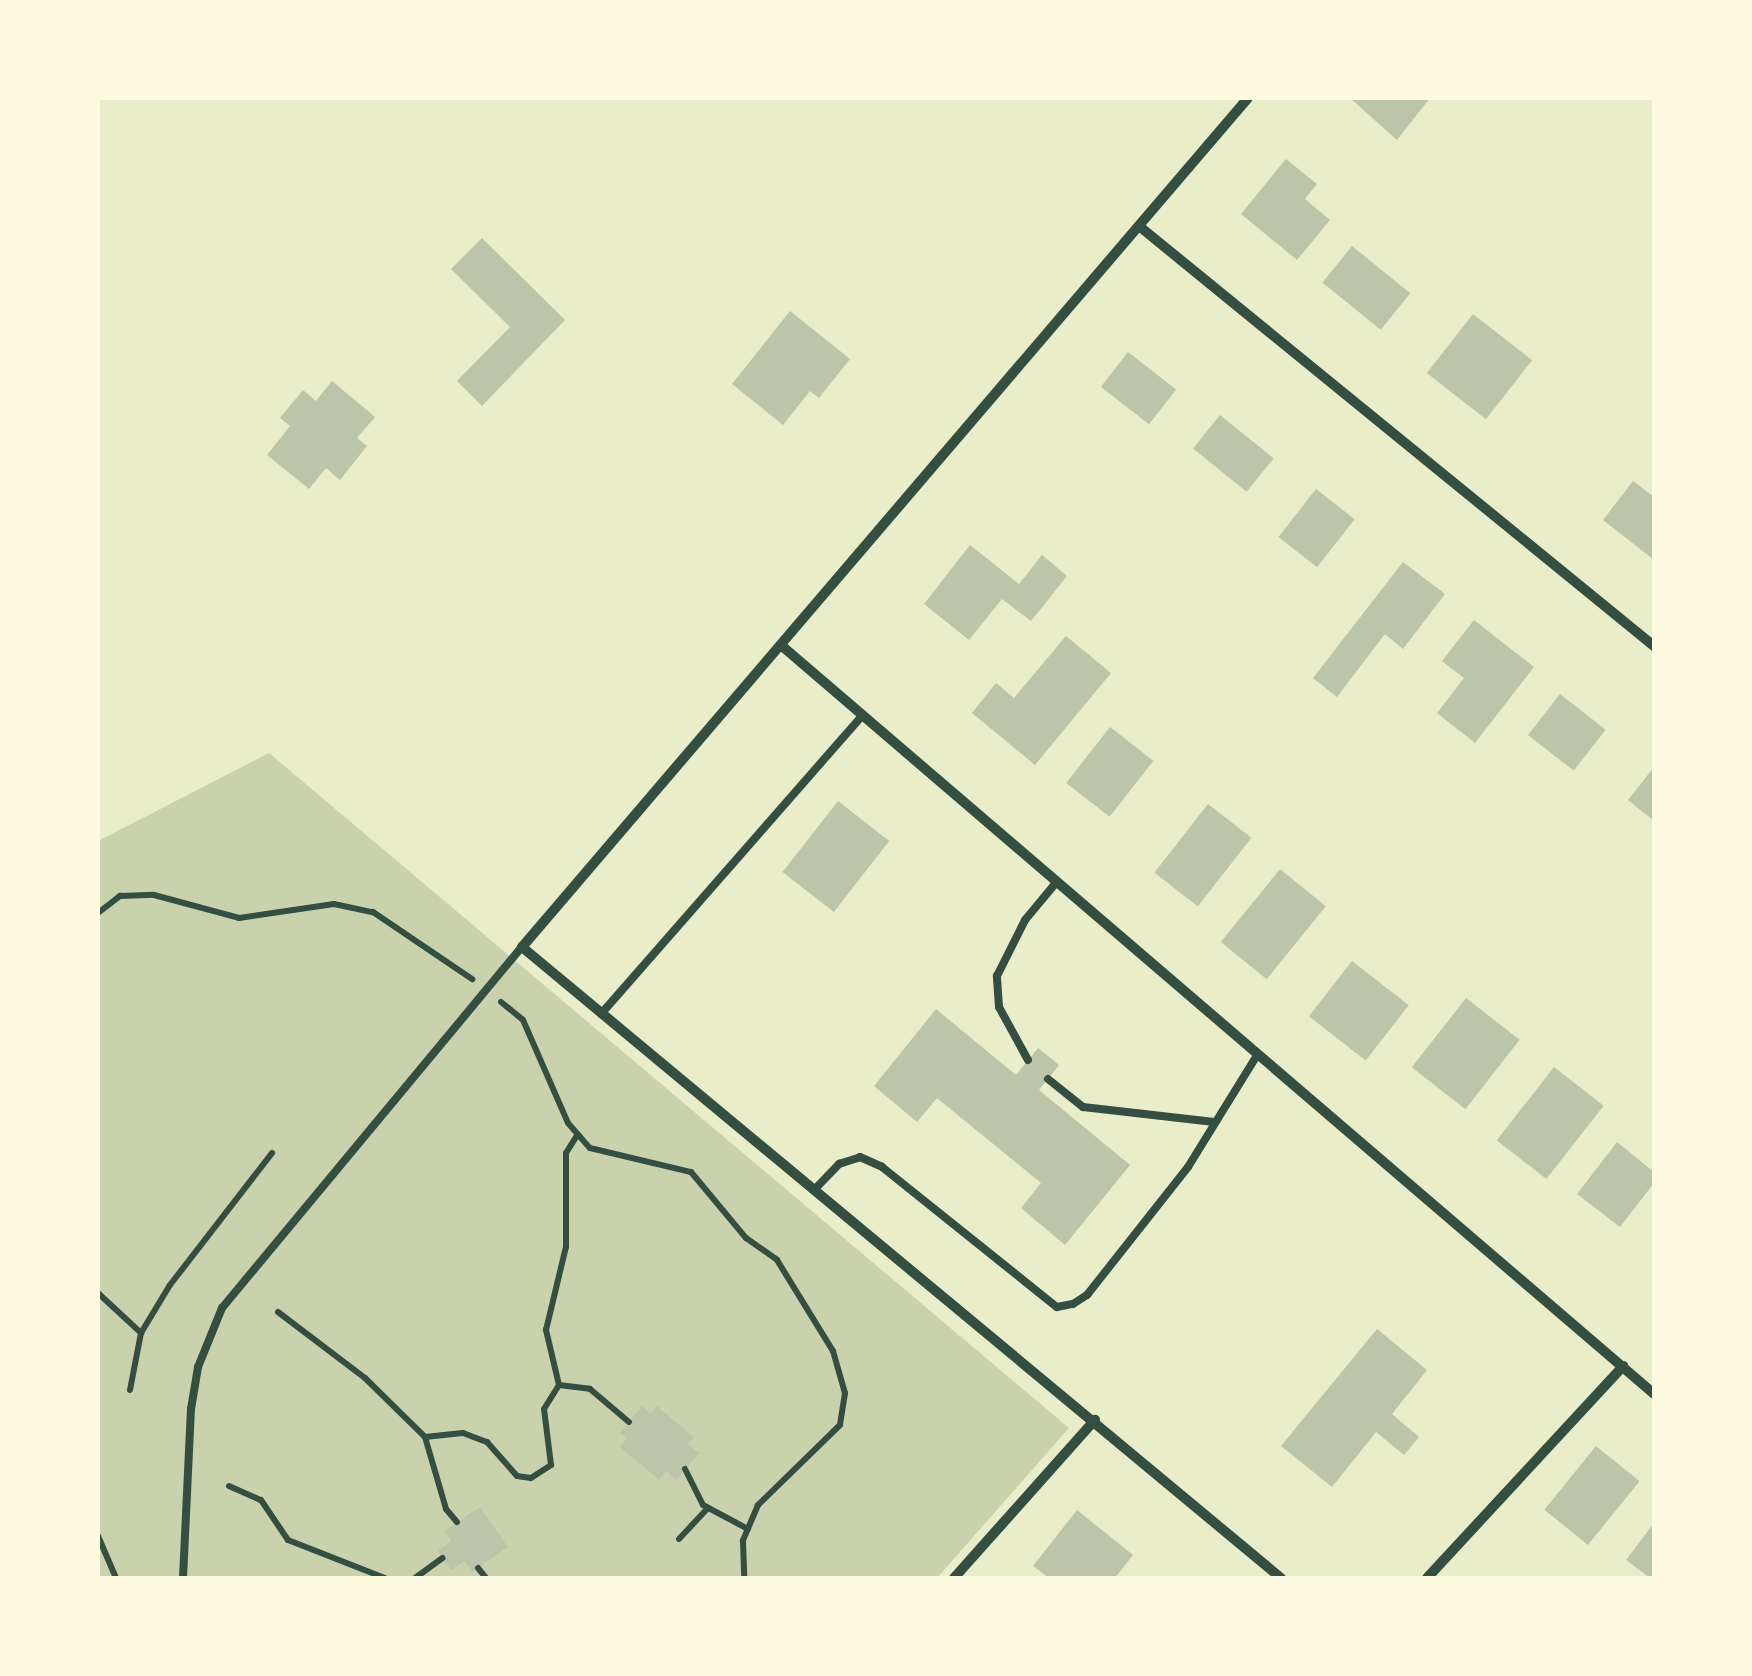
<!DOCTYPE html>
<style>
body{margin:0}
#map{position:relative;width:1752px;height:1676px;overflow:hidden;background:#e9edc9;font-family:"Alegreya Sans",sans-serif}
div>[style]{position:absolute}
[style*='--x']{left:calc(var(--x)*1px);top:calc(var(--y)*1px);width:calc(var(--w)*1px);rotate:calc(var(--a)*1deg)}
.green>*{inset:0;background:#cad2ad}
.building>*{inset:0;background:#bcc5a7;transform-origin:0 0}
.path>*{height:6px;margin:-3px;padding:0 3px;transform-origin:3px;border-radius:3px;background:#344e41}
.service>*{height:8px;margin:-4px;padding:0 4px;transform-origin:4px;border-radius:4px;background:#344e41}
.minor>*{height:10px;margin:-5px;padding:0 5px;transform-origin:5px;border-radius:5px;background:#344e41}
span{translate:-50% -50%;white-space:nowrap;text-align:center;line-height:1.15;-webkit-text-stroke:9px #fefae0;paint-order:stroke}
.frame{position:absolute;inset:0;border:100px solid #fefae0;pointer-events:none}
</style>
<div id="map">
<div class="green">
<div style="clip-path:polygon(269px 753px,1069px 1428px,937px 1578px,98px 1578px,98px 841px)"></div>
</div>
<div class="building">
<div style="clip-path:polygon(1350px 98px,1430px 98px,1397px 140px)"></div>
<div style="clip-path:polygon(1286px 159px,1317px 184px,1305px 199px,1330px 220px,1297px 260px,1241px 214px)"></div>
<div style="clip-path:polygon(482px 238px,565px 320px,482px 406px,457px 381px,510px 327px,451px 269px)"></div>
<div style="left:1352px;top:246px;width:75px;height:47px;rotate:39deg"></div>
<div style="clip-path:polygon(790px 311px,850px 359px,819px 398px,810px 391px,783px 425px,732px 384px)"></div>
<div style="left:1473px;top:314px;width:75px;height:75px;rotate:38deg"></div>
<div style="left:1128px;top:352px;width:61px;height:44px;rotate:38deg"></div>
<div style="clip-path:polygon(332px 381px,375px 417px,357px 438px,367px 446px,340px 480px,326px 468px,309px 489px,267px 455px,290px 426px,280px 418px,303px 390px,316px 401px)"></div>
<div style="left:1220px;top:415px;width:69px;height:43px;rotate:39deg"></div>
<div style="clip-path:polygon(1633px 481px,1654px 497px,1654px 560px,1603px 520px)"></div>
<div style="left:1316px;top:489px;width:49px;height:61px;rotate:38deg"></div>
<div style="clip-path:polygon(970px 545px,1019px 584px,1042px 555px,1067px 576px,1031px 621px,1002px 599px,969px 640px,924px 604px)"></div>
<div style="clip-path:polygon(1403px 562px,1445px 594px,1403px 649px,1385px 634px,1337px 697px,1313px 678px)"></div>
<div style="clip-path:polygon(1474px 620px,1534px 667px,1475px 743px,1437px 713px,1464px 678px,1442px 661px)"></div>
<div style="clip-path:polygon(1066px 636px,1111px 673px,1035px 765px,972px 713px,996px 683px,1014px 698px)"></div>
<div style="left:1560px;top:694px;width:58px;height:52px;rotate:38deg"></div>
<div style="left:1110px;top:727px;width:55px;height:71px;rotate:38deg"></div>
<div style="clip-path:polygon(1654px 767px,1654px 821px,1628px 800px)"></div>
<div style="left:838px;top:801px;width:65px;height:90px;rotate:38deg"></div>
<div style="left:1208px;top:804px;width:55px;height:87px;rotate:38deg"></div>
<div style="left:1280px;top:869px;width:59px;height:94px;rotate:39deg"></div>
<div style="left:1352px;top:961px;width:72px;height:70px;rotate:38deg"></div>
<div style="left:1466px;top:998px;width:68px;height:88px;rotate:38deg"></div>
<div style="clip-path:polygon(936px 1009px,1016px 1075px,1038px 1048px,1059px 1065px,1039px 1090px,1130px 1165px,1065px 1245px,1021px 1208px,1041px 1183px,937px 1098px,917px 1122px,874px 1086px)"></div>
<div style="left:1554px;top:1067px;width:63px;height:93px;rotate:38deg"></div>
<div style="clip-path:polygon(1617px 1142px,1654px 1172px,1654px 1183px,1620px 1227px,1577px 1194px)"></div>
<div style="clip-path:polygon(1377px 1329px,1427px 1370px,1392px 1414px,1419px 1437px,1404px 1455px,1376px 1432px,1332px 1487px,1281px 1446px)"></div>
<div style="clip-path:polygon(642px 1406px,651px 1414px,657px 1406px,694px 1437px,688px 1444px,699px 1453px,676px 1480px,666px 1471px,659px 1480px,620px 1447px,627px 1438px,620px 1433px)"></div>
<div style="left:1596px;top:1446px;width:56px;height:82px;rotate:39deg"></div>
<div style="clip-path:polygon(480px 1507px,508px 1547px,472px 1572px,465px 1561px,451px 1570px,438px 1551px,451px 1541px,444px 1531px)"></div>
<div style="clip-path:polygon(1077px 1510px,1133px 1555px,1115px 1578px,1049px 1578px,1033px 1566px)"></div>
<div style="clip-path:polygon(1654px 1523px,1654px 1578px,1650px 1578px,1626px 1560px)"></div>
</div>
<div class="path">
<div style="--x:98;--y:913;--w:28;--a:-38"></div>
<div style="--x:120;--y:896;--w:34;--a:-2"></div>
<div style="--x:154;--y:895;--w:88;--a:15.1"></div>
<div style="--x:239;--y:918;--w:96;--a:-8.4"></div>
<div style="--x:334;--y:904;--w:40;--a:12"></div>
<div style="--x:373;--y:912;--w:120;--a:34.1"></div>
<div style="--x:501;--y:1002;--w:28;--a:39"></div>
<div style="--x:523;--y:1020;--w:112;--a:66.4"></div>
<div style="--x:568;--y:1123;--w:33;--a:49"></div>
<div style="--x:590;--y:1148;--w:104;--a:13.4"></div>
<div style="--x:691;--y:1172;--w:86;--a:50.2"></div>
<div style="--x:746;--y:1238;--w:38;--a:35"></div>
<div style="--x:777;--y:1260;--w:107;--a:58.4"></div>
<div style="--x:833;--y:1351;--w:44;--a:74.1"></div>
<div style="--x:845;--y:1393;--w:32;--a:99"></div>
<div style="--x:840;--y:1425;--w:115;--a:135.7"></div>
<div style="--x:758;--y:1505;--w:39;--a:113"></div>
<div style="--x:743;--y:1541;--w:37;--a:88"></div>
<div style="--x:98;--y:1293;--w:59;--a:42.9"></div>
<div style="--x:278;--y:1312;--w:109;--a:37.2"></div>
<div style="--x:365;--y:1378;--w:84;--a:44.5"></div>
<div style="--x:425;--y:1437;--w:75;--a:73.7"></div>
<div style="--x:446;--y:1509;--w:17;--a:50"></div>
<div style="--x:559;--y:1385;--w:57;--a:-103.3"></div>
<div style="--x:546;--y:1330;--w:85;--a:-76.5"></div>
<div style="--x:566;--y:1247;--w:94;--a:-90"></div>
<div style="--x:566;--y:1153;--w:22;--a:-58"></div>
<div style="--x:130;--y:1390;--w:58;--a:-79.1"></div>
<div style="--x:141;--y:1333;--w:56;--a:-58.9"></div>
<div style="--x:170;--y:1285;--w:167;--a:-52.3"></div>
<div style="--x:425;--y:1437;--w:38;--a:-6"></div>
<div style="--x:463;--y:1433;--w:26;--a:21"></div>
<div style="--x:487;--y:1442;--w:45;--a:48.6"></div>
<div style="--x:517;--y:1476;--w:14;--a:8"></div>
<div style="--x:531;--y:1478;--w:24;--a:-33"></div>
<div style="--x:551;--y:1465;--w:56;--a:-97.1"></div>
<div style="--x:544;--y:1409;--w:28;--a:-58"></div>
<div style="--x:559;--y:1385;--w:31;--a:7"></div>
<div style="--x:590;--y:1389;--w:51;--a:40.2"></div>
<div style="--x:685;--y:1469;--w:40;--a:63.4"></div>
<div style="--x:703;--y:1505;--w:51;--a:28.1"></div>
<div style="--x:229;--y:1486;--w:35;--a:24"></div>
<div style="--x:261;--y:1500;--w:48;--a:56"></div>
<div style="--x:288;--y:1540;--w:104;--a:21.4"></div>
<div style="--x:98;--y:1536;--w:46;--a:66.8"></div>
<div style="--x:679;--y:1539;--w:41;--a:-47"></div>
<div style="--x:478;--y:1568;--w:13;--a:51"></div>
<div style="--x:415;--y:1578;--w:34;--a:-36"></div>
</div>
<div class="service">
<div style="--x:601;--y:1014;--w:395;--a:-48.8"></div>
<div style="--x:1028;--y:1060;--w:60;--a:-118.7"></div>
<div style="--x:999;--y:1007;--w:31;--a:-94"></div>
<div style="--x:997;--y:976;--w:63;--a:-63.4"></div>
<div style="--x:1025;--y:920;--w:47;--a:-50.2"></div>
<div style="--x:1048;--y:1079;--w:45;--a:38.7"></div>
<div style="--x:1083;--y:1107;--w:132;--a:6.5"></div>
<div style="--x:815;--y:1189;--w:35;--a:-46"></div>
<div style="--x:839;--y:1164;--w:22;--a:-18"></div>
<div style="--x:860;--y:1157;--w:24;--a:24"></div>
<div style="--x:882;--y:1167;--w:224;--a:38.7"></div>
<div style="--x:1057;--y:1307;--w:16;--a:-11"></div>
<div style="--x:1073;--y:1304;--w:17;--a:-33"></div>
<div style="--x:1087;--y:1295;--w:163;--a:-51.7"></div>
<div style="--x:1188;--y:1167;--w:129;--a:-58.3"></div>
<div style="--x:183;--y:1578;--w:169;--a:-87.3"></div>
<div style="--x:191;--y:1409;--w:43;--a:-80.5"></div>
<div style="--x:198;--y:1367;--w:64;--a:-67.9"></div>
<div style="--x:222;--y:1308;--w:469;--a:-50.3"></div>
</div>
<div class="minor">
<div style="--x:1248;--y:98;--w:1117;--a:130.53"></div>
<div style="--x:522;--y:947;--w:987;--a:39.74"></div>
<div style="--x:1139;--y:226;--w:665;--a:39.2"></div>
<div style="--x:782;--y:646;--w:1149;--a:40.62"></div>
<div style="--x:954;--y:1578;--w:212;--a:-48.3"></div>
<div style="--x:1427;--y:1578;--w:289;--a:-47.2"></div>
</div>
<div class="frame"></div>
</div>
